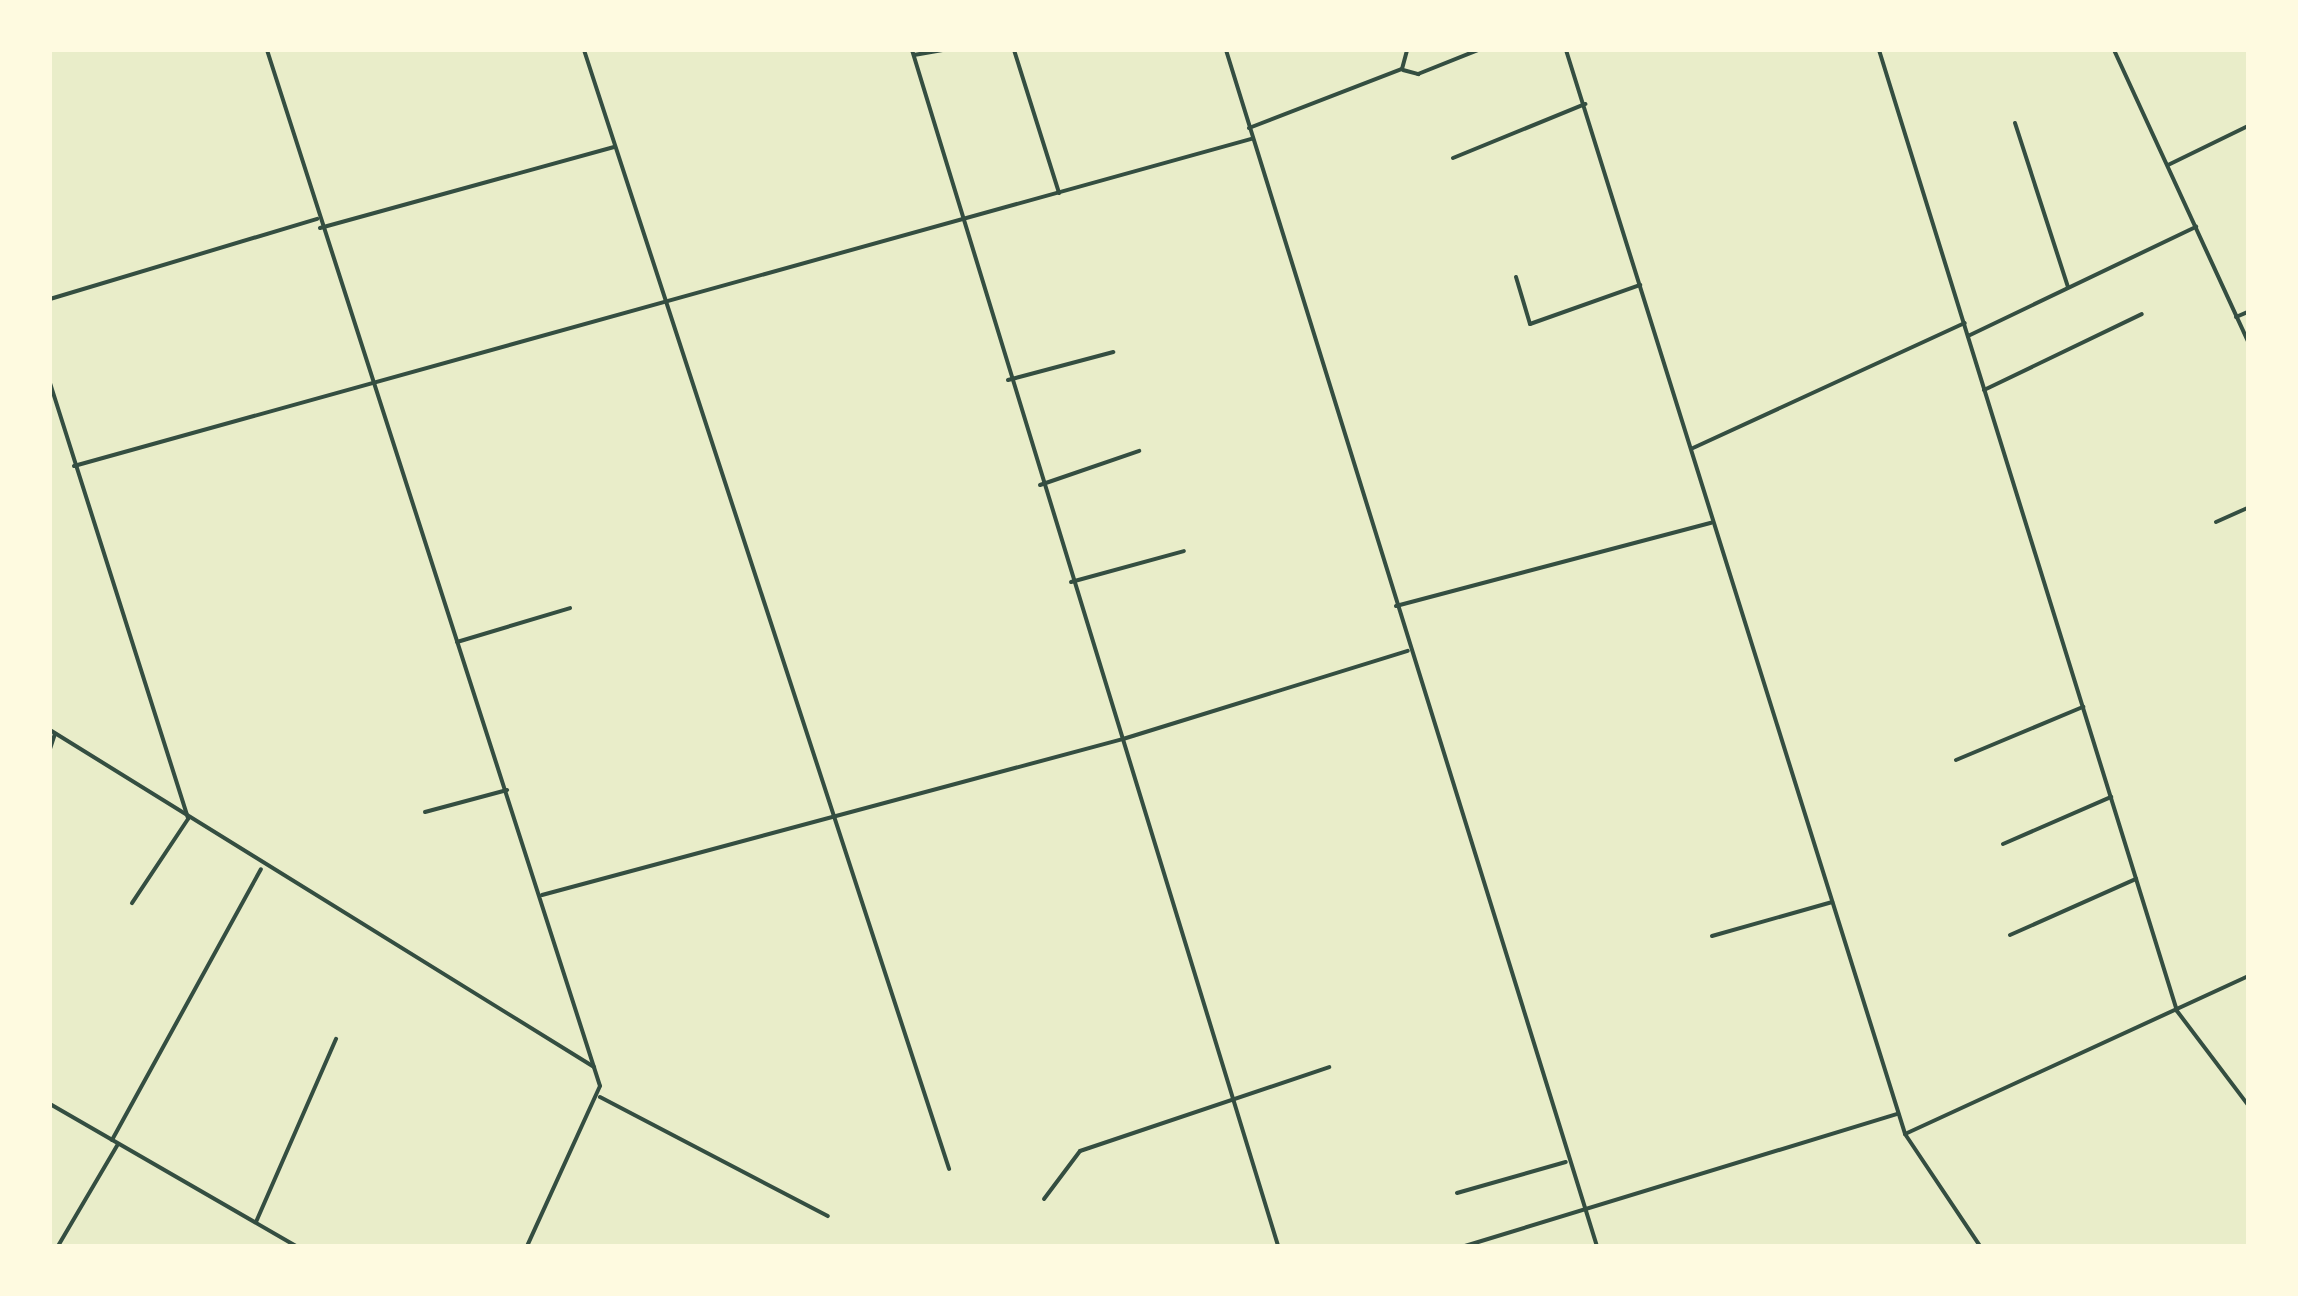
<!DOCTYPE html>
<style>
body{margin:0}
#map{position:relative;width:2298px;height:1296px;overflow:hidden;background:#e9edc9;font-family:Mulish,sans-serif}
div>[style]{position:absolute}
[style*='--x']{left:calc(var(--x)*1px);top:calc(var(--y)*1px);width:calc(var(--w)*1px);rotate:calc(var(--a)*1deg)}
.minor>*{height:4px;margin:-2px;padding:0 2px;transform-origin:2px;border-radius:2px;background:#344e41}
span{translate:-50% -50%;white-space:nowrap;text-align:center;line-height:1.15;-webkit-text-stroke:10px #fefae0;paint-order:stroke}
.frame{position:absolute;inset:0;border:52px solid #fefae0;pointer-events:none}
</style>
<div id="map">
<div class="minor">
<div style="--x:267;--y:50;--w:1088;--a:72.18"></div>
<div style="--x:600;--y:1086;--w:176;--a:114.5"></div>
<div style="--x:584;--y:50;--w:1177;--a:71.93"></div>
<div style="--x:912;--y:50;--w:1251;--a:72.98"></div>
<div style="--x:1014;--y:50;--w:150;--a:72.5"></div>
<div style="--x:1226;--y:50;--w:1252;--a:72.77"></div>
<div style="--x:1566;--y:50;--w:1136;--a:72.63"></div>
<div style="--x:1905;--y:1134;--w:135;--a:56.2"></div>
<div style="--x:1879;--y:50;--w:1006;--a:72.77"></div>
<div style="--x:2177;--y:1011;--w:118;--a:52.9"></div>
<div style="--x:2114;--y:50;--w:321;--a:65.3"></div>
<div style="--x:914;--y:55;--w:29;--a:-10"></div>
<div style="--x:1403;--y:70;--w:16;--a:15"></div>
<div style="--x:1418;--y:74;--w:65;--a:-21.8"></div>
<div style="--x:2015;--y:123;--w:172;--a:72.1"></div>
<div style="--x:1249;--y:128;--w:164;--a:-21.1"></div>
<div style="--x:1402;--y:69;--w:20;--a:-75"></div>
<div style="--x:1453;--y:158;--w:143;--a:-22.2"></div>
<div style="--x:2168;--y:165;--w:89;--a:-26"></div>
<div style="--x:320;--y:228;--w:305;--a:-15.4"></div>
<div style="--x:1516;--y:277;--w:49;--a:73.4"></div>
<div style="--x:1530;--y:324;--w:117;--a:-19.5"></div>
<div style="--x:50;--y:299;--w:279;--a:-16.7"></div>
<div style="--x:2236;--y:317;--w:13;--a:-23"></div>
<div style="--x:1968;--y:336;--w:253;--a:-25.6"></div>
<div style="--x:1008;--y:380;--w:109;--a:-14.9"></div>
<div style="--x:50;--y:383;--w:457;--a:72.4"></div>
<div style="--x:188;--y:819;--w:101;--a:123.7"></div>
<div style="--x:1984;--y:390;--w:175;--a:-25.7"></div>
<div style="--x:1693;--y:448;--w:299;--a:-24.7"></div>
<div style="--x:74;--y:466;--w:1222;--a:-15.53"></div>
<div style="--x:1040;--y:485;--w:105;--a:-19"></div>
<div style="--x:2216;--y:522;--w:35;--a:-24"></div>
<div style="--x:1071;--y:582;--w:117;--a:-15.3"></div>
<div style="--x:1396;--y:606;--w:326;--a:-14.8"></div>
<div style="--x:457;--y:642;--w:118;--a:-16.7"></div>
<div style="--x:50;--y:730;--w:640;--a:31.78"></div>
<div style="--x:50;--y:749;--w:16;--a:-72"></div>
<div style="--x:1956;--y:760;--w:138;--a:-22.7"></div>
<div style="--x:425;--y:812;--w:85;--a:-15"></div>
<div style="--x:2003;--y:844;--w:118;--a:-23.5"></div>
<div style="--x:542;--y:895;--w:602;--a:-15.03"></div>
<div style="--x:1123;--y:739;--w:298;--a:-17.2"></div>
<div style="--x:2010;--y:935;--w:138;--a:-24"></div>
<div style="--x:1712;--y:936;--w:125;--a:-15.8"></div>
<div style="--x:600;--y:1097;--w:257;--a:27.6"></div>
<div style="--x:50;--y:1104;--w:284;--a:30"></div>
<div style="--x:1905;--y:1134;--w:378;--a:-24.7"></div>
<div style="--x:112;--y:1140;--w:309;--a:-61.2"></div>
<div style="--x:1457;--y:1193;--w:113;--a:-15.9"></div>
<div style="--x:1044;--y:1199;--w:60;--a:-53.1"></div>
<div style="--x:1080;--y:1151;--w:263;--a:-18.6"></div>
<div style="--x:256;--y:1222;--w:200;--a:-66.4"></div>
<div style="--x:58;--y:1246;--w:118;--a:-59.5"></div>
<div style="--x:1465;--y:1246;--w:453;--a:-17"></div>
</div>
<div class="frame"></div>
</div>
